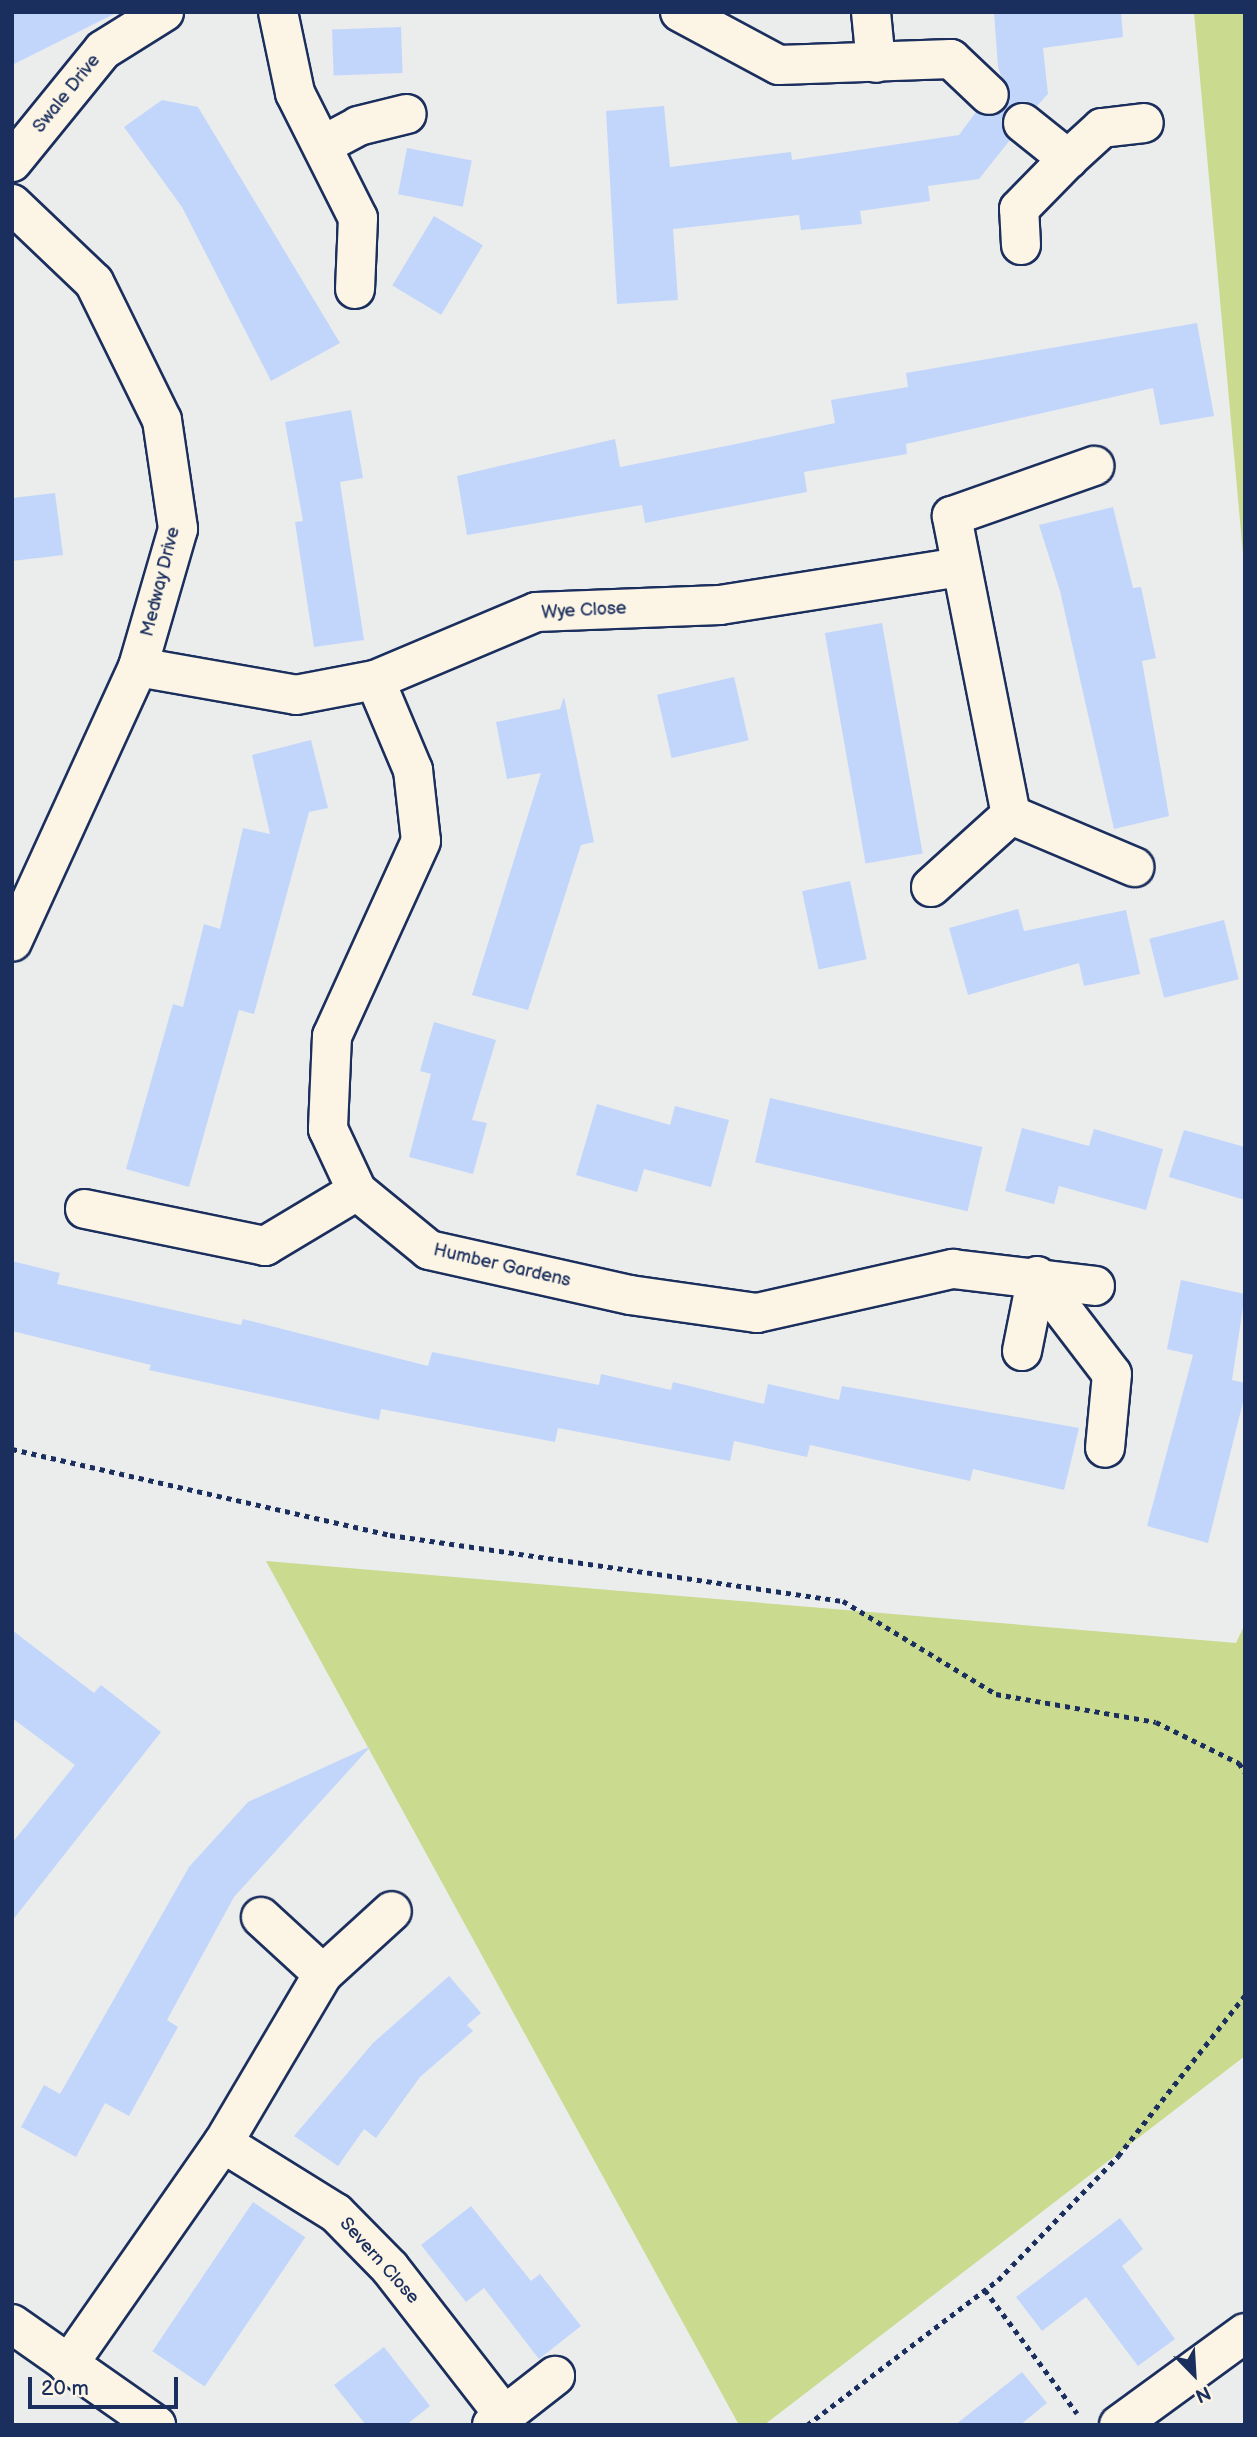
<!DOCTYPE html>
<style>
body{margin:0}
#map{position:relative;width:1257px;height:2437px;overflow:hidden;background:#ebecec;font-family:"Balsamiq Sans",sans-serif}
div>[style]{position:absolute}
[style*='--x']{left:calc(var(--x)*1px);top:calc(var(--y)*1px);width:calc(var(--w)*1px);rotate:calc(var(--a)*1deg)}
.green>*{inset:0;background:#cada8e}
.building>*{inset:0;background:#c2d6fb;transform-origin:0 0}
.path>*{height:4.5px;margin-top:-2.25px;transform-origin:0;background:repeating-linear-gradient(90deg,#1b2f5e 0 5px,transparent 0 10px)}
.roads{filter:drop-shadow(2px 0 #1b2f5e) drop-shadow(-2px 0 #1b2f5e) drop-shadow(0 2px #1b2f5e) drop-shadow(0 -2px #1b2f5e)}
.minor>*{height:38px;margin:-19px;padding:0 19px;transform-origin:19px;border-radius:19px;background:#fcf5e5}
span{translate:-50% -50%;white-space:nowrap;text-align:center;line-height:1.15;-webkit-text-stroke:7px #fcf5e5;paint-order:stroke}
.street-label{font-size:18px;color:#1b2f5e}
.frame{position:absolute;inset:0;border:14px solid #1b2f5e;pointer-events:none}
.north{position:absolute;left:1159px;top:2339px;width:70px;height:70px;-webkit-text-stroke:5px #fcf5e5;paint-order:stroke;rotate:156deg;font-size:19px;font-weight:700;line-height:28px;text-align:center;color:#1b2f5e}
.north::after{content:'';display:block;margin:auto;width:24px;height:32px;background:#1b2f5e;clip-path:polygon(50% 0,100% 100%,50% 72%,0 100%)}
.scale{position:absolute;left:28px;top:2377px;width:150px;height:32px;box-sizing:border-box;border:4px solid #1b2f5e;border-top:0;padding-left:9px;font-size:21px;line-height:24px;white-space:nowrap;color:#1b2f5e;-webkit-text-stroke:5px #fcf5e5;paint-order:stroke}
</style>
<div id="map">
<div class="green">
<div style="clip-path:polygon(1194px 12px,1245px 12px,1245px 576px)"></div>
<div style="clip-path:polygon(266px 1561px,1236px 1643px,1245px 1624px,1245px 2056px,764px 2425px,739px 2425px)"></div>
</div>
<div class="building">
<div style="clip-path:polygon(12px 12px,118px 12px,12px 65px)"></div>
<div style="clip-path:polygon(994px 12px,1121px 12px,1123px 37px,1043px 48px,1048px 94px,1037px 106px,1026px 101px,1006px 109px,1001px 120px,1010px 140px,979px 179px,928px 186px,930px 201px,860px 211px,862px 224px,801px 230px,799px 215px,673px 229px,678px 300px,617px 304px,606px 111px,664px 106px,670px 167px,791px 152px,792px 160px,959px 135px,976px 112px,996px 116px,1010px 101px,998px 67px)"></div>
<div style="left:401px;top:27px;width:46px;height:69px;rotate:88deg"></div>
<div style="clip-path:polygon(162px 100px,198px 107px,340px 343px,271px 381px,182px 207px,124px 127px)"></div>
<div style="left:407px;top:148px;width:66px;height:47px;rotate:11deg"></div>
<div style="left:434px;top:216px;width:57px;height:81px;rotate:31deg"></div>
<div style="clip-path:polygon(1197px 323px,1214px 416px,1160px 425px,1153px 388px,906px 444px,907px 454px,804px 472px,807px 492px,645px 523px,642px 505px,467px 535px,457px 476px,615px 439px,620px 467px,736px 444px,835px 423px,831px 400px,908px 387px,906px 373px)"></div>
<div style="clip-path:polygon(351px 410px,363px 478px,340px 482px,364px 640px,314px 647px,295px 522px,303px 521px,285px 422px)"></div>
<div style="clip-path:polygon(55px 493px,63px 555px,12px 561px,12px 498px)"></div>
<div style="clip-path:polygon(1113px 507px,1133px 588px,1141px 587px,1156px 658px,1142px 661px,1169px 816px,1114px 829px,1060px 591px,1039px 525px)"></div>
<div style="left:882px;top:623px;width:234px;height:58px;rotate:80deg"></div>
<div style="left:734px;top:677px;width:65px;height:79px;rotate:77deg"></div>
<div style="clip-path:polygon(564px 697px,594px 842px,581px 845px,528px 1010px,472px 995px,541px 773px,507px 779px,496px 722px,560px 709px)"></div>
<div style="clip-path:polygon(311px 740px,328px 808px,309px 812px,254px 1014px,239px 1010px,189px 1187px,126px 1169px,173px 1004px,183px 1007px,204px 924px,220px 929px,243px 828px,270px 834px,252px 755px)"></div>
<div style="left:850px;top:881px;width:80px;height:49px;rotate:78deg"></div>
<div style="clip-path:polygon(1018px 909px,1024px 931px,1126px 910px,1140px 974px,1084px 986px,1079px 963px,968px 995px,949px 928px)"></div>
<div style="left:1224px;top:920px;width:61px;height:77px;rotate:76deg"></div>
<div style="clip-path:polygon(434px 1022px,496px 1040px,472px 1120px,487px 1123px,473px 1174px,409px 1157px,431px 1074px,420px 1071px)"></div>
<div style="left:770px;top:1098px;width:218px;height:66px;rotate:13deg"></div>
<div style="clip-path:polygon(597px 1104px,670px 1125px,675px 1106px,729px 1120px,711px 1187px,644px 1169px,637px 1192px,576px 1175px)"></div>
<div style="clip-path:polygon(1022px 1128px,1089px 1146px,1094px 1129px,1163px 1149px,1146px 1210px,1059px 1186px,1054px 1204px,1005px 1191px)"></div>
<div style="clip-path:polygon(1184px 1130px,1245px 1147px,1245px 1200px,1169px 1177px)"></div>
<div style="clip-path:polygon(12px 1261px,60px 1273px,57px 1284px,241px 1325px,243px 1319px,428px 1366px,432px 1352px,599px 1385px,601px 1374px,671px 1390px,673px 1382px,764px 1404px,768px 1384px,839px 1400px,842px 1386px,1079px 1428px,1064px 1490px,973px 1469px,970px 1481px,810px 1445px,807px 1457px,734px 1441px,730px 1461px,558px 1428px,555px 1442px,381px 1409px,379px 1420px,149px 1370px,151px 1365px,12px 1331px)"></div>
<div style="clip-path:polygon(1181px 1280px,1245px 1294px,1232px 1380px,1245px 1383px,1245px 1394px,1208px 1543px,1147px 1526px,1193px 1355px,1167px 1349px)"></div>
<div style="clip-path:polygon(12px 1630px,94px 1693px,101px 1685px,161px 1732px,12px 1921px,12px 1843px,75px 1765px,12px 1718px)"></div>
<div style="clip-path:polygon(371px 1746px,234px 1897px,167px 2020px,178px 2027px,129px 2116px,105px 2103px,76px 2157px,21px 2127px,44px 2085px,60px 2094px,189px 1867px,248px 1802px)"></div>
<div style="clip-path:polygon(449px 1976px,481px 2013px,467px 2025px,473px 2031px,420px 2077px,376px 2138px,364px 2129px,338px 2166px,294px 2136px,373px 2043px)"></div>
<div style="left:253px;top:2202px;width:63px;height:180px;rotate:34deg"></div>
<div style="clip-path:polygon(471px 2206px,531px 2281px,540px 2274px,581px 2326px,539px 2359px,484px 2288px,466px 2302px,421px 2245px)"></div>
<div style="clip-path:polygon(1120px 2218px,1143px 2249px,1122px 2266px,1175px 2339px,1138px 2366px,1086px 2297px,1042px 2331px,1016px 2297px)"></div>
<div style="clip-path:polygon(384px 2347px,430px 2406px,406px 2425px,366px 2425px,334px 2385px)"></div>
<div style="clip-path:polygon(1022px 2372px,1047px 2403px,1020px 2425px,955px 2425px)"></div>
</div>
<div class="path">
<div style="--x:12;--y:1449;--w:388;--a:12.8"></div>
<div style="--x:390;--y:1535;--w:458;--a:8.3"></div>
<div style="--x:843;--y:1601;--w:179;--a:31.3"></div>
<div style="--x:996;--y:1694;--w:162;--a:9.9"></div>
<div style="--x:1156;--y:1722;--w:93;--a:26.3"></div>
<div style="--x:1239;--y:1763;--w:11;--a:56"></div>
<div style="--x:985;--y:2290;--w:154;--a:53.2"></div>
<div style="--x:807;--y:2425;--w:240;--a:-37.2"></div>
<div style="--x:998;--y:2280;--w:173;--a:-45.9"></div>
<div style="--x:1118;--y:2156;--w:205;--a:-51.7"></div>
</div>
<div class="roads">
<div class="minor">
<div style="--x:278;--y:12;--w:83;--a:78.1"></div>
<div style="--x:295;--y:93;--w:140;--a:63.3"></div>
<div style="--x:358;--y:218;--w:71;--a:92.4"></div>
<div style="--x:680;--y:12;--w:112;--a:28.2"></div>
<div style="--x:779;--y:65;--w:172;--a:-2"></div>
<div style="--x:951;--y:59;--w:52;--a:43.5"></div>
<div style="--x:871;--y:12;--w:51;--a:84.4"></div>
<div style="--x:1023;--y:123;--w:58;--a:38.7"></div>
<div style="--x:323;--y:145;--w:40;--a:-28"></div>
<div style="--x:358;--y:126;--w:50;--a:-13.8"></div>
<div style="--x:12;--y:162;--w:144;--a:-50.9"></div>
<div style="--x:103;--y:50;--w:72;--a:-31.9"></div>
<div style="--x:12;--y:204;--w:113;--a:43.6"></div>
<div style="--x:94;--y:282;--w:154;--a:63.8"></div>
<div style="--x:162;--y:420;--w:110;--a:81.6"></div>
<div style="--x:178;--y:529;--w:144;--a:106.2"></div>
<div style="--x:138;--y:667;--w:302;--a:114.6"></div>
<div style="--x:1021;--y:245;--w:36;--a:-93"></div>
<div style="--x:1019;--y:209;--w:70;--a:-45.6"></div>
<div style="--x:1068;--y:159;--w:46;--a:-42.4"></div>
<div style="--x:1102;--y:128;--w:42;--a:-6.8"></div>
<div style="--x:138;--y:667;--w:160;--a:10"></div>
<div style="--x:296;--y:695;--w:80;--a:-10.8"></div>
<div style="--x:375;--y:680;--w:175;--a:-22.9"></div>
<div style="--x:536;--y:612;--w:184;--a:-2.2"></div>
<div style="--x:720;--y:605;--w:243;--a:-9"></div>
<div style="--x:375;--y:680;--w:98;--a:67.1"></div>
<div style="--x:413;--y:770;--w:71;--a:83.6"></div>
<div style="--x:421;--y:841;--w:214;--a:114.5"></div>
<div style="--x:332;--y:1036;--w:93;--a:92.5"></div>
<div style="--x:328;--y:1129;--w:68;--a:64.9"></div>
<div style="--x:357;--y:1191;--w:93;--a:39.3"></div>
<div style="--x:429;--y:1250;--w:206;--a:12.6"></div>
<div style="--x:630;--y:1295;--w:128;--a:8.1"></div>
<div style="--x:757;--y:1313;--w:201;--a:-12.7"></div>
<div style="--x:953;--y:1269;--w:143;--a:6.8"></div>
<div style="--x:1011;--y:815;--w:305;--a:-101.2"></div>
<div style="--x:952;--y:516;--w:151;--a:-19.4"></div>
<div style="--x:931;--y:887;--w:108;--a:-42"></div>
<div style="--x:1011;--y:815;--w:134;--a:22.9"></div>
<div style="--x:85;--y:1209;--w:184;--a:11.6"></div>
<div style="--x:265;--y:1246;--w:107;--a:-30.9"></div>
<div style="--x:1037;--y:1276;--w:123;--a:52.6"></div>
<div style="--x:1112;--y:1374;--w:74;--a:95.4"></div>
<div style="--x:1022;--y:1351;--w:76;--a:-78.7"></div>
<div style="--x:261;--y:1917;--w:84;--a:42.6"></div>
<div style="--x:223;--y:2143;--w:133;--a:31.8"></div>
<div style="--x:336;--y:2213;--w:77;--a:45.5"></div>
<div style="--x:390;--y:2268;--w:186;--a:52.2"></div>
<div style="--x:12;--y:2324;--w:176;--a:35"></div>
<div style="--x:68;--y:2365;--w:271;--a:-55.1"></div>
<div style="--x:223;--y:2143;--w:196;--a:-59.4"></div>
<div style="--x:323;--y:1974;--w:93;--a:-42.4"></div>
<div style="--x:492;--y:2425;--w:80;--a:-37.9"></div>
<div style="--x:1119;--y:2425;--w:156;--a:-36.1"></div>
</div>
</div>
<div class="street-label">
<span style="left:67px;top:94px;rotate:-51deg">Swale Drive</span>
<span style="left:161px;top:582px;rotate:-76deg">Medway Drive</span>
<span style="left:584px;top:611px;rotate:-3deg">Wye Close</span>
<span style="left:502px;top:1266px;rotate:13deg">Humber Gardens</span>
<span style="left:379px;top:2261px;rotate:48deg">Severn Close</span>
</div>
<div class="frame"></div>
<div class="north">N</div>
<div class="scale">20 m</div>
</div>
